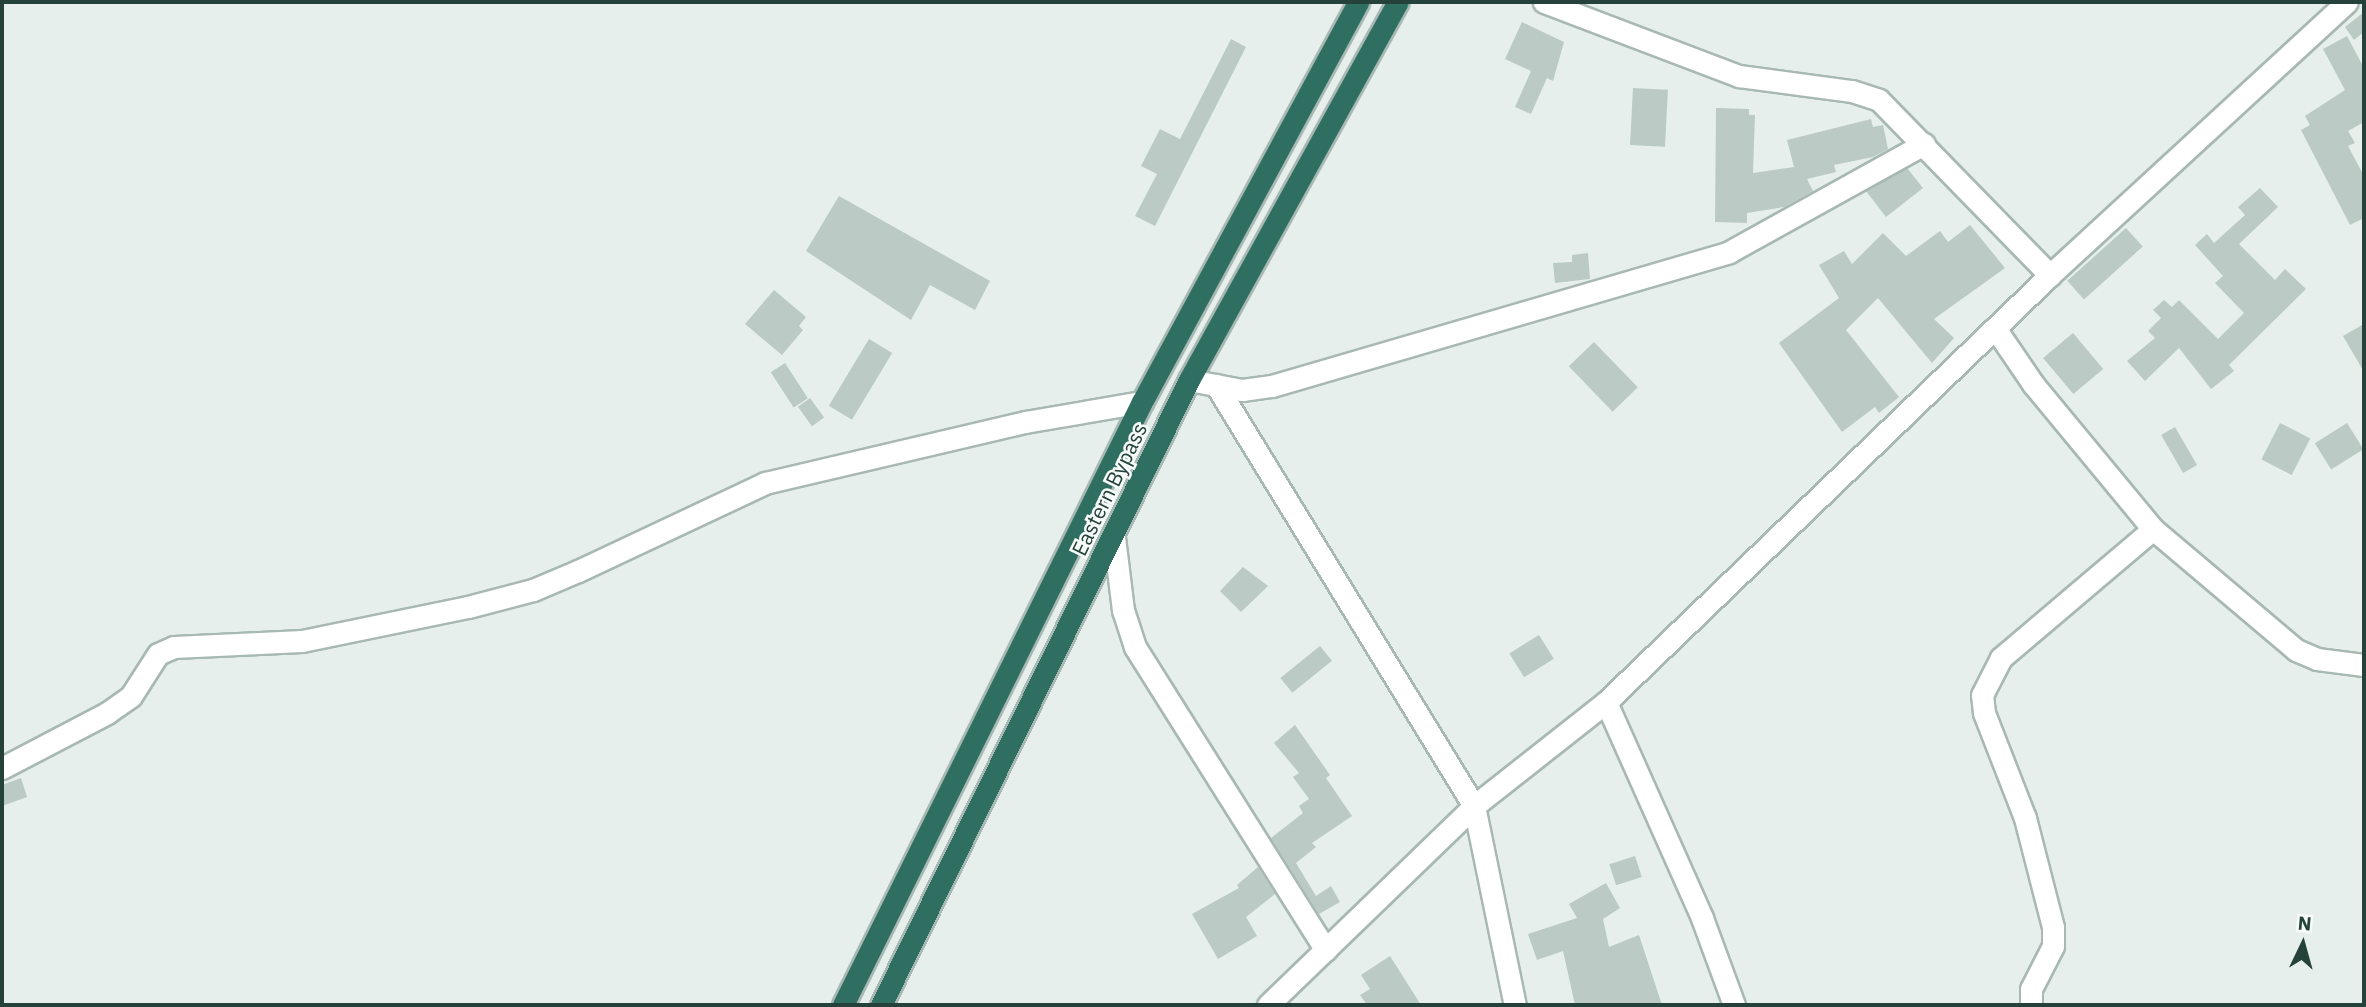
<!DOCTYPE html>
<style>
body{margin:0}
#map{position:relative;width:2366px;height:1007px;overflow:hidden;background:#e6efeb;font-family:"IBM Plex Sans",sans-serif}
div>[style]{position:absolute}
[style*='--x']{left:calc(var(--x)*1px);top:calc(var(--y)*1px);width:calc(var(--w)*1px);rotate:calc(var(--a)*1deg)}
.building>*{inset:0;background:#bbcac4;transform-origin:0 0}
.roads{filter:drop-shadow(2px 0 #a8b8b2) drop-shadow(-2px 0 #a8b8b2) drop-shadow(0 2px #a8b8b2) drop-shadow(0 -2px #a8b8b2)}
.minor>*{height:21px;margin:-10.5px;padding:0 10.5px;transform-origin:10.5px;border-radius:10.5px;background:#fff}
.highway>*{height:21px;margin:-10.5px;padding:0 10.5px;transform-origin:10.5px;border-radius:10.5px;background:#2f6f62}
span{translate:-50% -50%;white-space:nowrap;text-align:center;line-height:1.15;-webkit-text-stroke:5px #f7fbf9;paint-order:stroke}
.street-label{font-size:21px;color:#24423a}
.frame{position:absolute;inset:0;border:4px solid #24423a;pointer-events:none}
.north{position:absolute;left:2268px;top:909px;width:70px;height:70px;-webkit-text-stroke:5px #f7fbf9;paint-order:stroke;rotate:5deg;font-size:19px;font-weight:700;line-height:28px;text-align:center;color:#24423a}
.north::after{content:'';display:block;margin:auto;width:24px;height:32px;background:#24423a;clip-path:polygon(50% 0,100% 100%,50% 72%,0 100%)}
</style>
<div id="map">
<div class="building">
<div style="clip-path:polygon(2364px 12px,2364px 32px,2354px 40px,2345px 27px)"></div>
<div style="clip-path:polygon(1522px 22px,1564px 42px,1553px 81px,1547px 78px,1531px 114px,1515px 107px,1531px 71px,1505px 59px)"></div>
<div style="clip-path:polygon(2347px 36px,2364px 68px,2364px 122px,2348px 131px,2355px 143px,2348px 146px,2364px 176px,2364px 218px,2350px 225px,2301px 130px,2310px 125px,2305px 116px,2345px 90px,2323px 49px)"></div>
<div style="clip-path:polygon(1231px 39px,1246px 47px,1155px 226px,1135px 216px,1157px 174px,1141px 166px,1160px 129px,1180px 139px)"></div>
<div style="left:1633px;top:88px;width:35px;height:57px;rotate:3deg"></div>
<div style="clip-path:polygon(1716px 108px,1749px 109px,1749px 115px,1755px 115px,1753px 173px,1794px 167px,1787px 140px,1871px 119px,1873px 127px,1883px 125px,1888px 149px,1873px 157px,1834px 165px,1836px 172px,1807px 179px,1813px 191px,1784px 207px,1747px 213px,1747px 223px,1715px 222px)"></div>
<div style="clip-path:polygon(1907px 168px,1923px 188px,1886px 217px,1866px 191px)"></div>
<div style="clip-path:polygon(2260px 188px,2278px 207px,2239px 244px,2275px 280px,2285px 269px,2306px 289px,2229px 365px,2234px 371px,2211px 389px,2179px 348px,2145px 381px,2127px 361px,2155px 338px,2148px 331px,2161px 318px,2153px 310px,2164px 300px,2172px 307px,2179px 300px,2218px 339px,2244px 313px,2215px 283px,2223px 276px,2195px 245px,2207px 234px,2214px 243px,2245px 215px,2238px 207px)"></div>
<div style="clip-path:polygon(839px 196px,990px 281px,975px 310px,930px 285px,911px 320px,806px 251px)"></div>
<div style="clip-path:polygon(1970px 225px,2005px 268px,1934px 319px,1954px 338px,1932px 363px,1878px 298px,1846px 330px,1899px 397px,1879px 413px,1875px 407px,1842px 432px,1779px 343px,1839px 298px,1819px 265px,1844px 251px,1852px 264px,1883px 233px,1906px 256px,1940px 231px,1948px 242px)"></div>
<div style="left:2126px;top:228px;width:25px;height:79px;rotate:48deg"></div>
<div style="clip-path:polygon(1588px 253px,1590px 279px,1555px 283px,1553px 263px,1572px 262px,1572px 255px)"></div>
<div style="clip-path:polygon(774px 290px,806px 317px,799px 326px,803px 330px,782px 355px,745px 324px)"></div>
<div style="clip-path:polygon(2364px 324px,2364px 372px,2343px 336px)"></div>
<div style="left:2073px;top:333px;width:47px;height:39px;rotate:50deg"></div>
<div style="left:869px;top:339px;width:27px;height:78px;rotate:31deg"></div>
<div style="left:1594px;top:342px;width:63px;height:35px;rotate:46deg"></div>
<div style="left:785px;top:363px;width:42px;height:17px;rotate:57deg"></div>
<div style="left:810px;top:398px;width:24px;height:15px;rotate:54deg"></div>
<div style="left:2280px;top:423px;width:34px;height:41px;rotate:27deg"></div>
<div style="left:2347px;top:423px;width:31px;height:38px;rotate:58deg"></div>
<div style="left:2175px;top:427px;width:44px;height:16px;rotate:60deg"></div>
<div style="clip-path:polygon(1243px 567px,1268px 586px,1241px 612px,1220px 591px)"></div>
<div style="left:1539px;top:635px;width:28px;height:35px;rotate:58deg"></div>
<div style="left:1320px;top:646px;width:19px;height:51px;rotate:51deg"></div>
<div style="clip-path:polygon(1295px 725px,1330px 775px,1326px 778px,1352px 816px,1312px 843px,1316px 847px,1296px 863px,1316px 896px,1331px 886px,1340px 902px,1319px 914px,1271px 838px,1303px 813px,1299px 806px,1309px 799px,1293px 777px,1299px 773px,1274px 743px)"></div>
<div style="clip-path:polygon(21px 778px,27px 797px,2px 806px,2px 785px)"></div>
<div style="left:1635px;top:856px;width:22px;height:27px;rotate:72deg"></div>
<div style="clip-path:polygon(1258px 867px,1275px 894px,1246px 917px,1257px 936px,1218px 959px,1192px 914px,1239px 888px,1237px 885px)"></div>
<div style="clip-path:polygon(1606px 883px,1620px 908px,1603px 919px,1609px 947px,1639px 935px,1662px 1005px,1575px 1005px,1563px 951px,1537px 960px,1528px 934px,1577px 918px,1569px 904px)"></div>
<div style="clip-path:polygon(1390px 956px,1421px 1005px,1367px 1005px,1360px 995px,1370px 989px,1361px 975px)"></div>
</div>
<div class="roads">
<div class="minor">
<div style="--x:1544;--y:2;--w:209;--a:20.8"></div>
<div style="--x:1739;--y:76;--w:114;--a:7.6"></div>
<div style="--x:1852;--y:91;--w:28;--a:18"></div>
<div style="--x:1879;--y:100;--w:245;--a:45.7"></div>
<div style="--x:1995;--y:328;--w:68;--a:55.8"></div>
<div style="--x:2033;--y:384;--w:188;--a:50.4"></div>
<div style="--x:2153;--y:529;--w:187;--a:40.2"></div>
<div style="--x:2296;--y:650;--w:23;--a:23"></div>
<div style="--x:2317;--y:659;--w:47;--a:7.3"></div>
<div style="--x:1189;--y:380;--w:54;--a:10.7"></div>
<div style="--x:1242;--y:390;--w:30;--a:-8"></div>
<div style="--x:1272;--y:386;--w:476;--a:-16.3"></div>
<div style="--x:1729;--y:252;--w:223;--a:-29"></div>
<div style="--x:1216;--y:385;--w:494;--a:58.5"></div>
<div style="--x:1474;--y:806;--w:203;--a:78.4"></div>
<div style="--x:1114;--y:537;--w:74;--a:83"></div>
<div style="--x:1123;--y:610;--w:39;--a:72"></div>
<div style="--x:1135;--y:647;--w:358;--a:57.8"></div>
<div style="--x:1606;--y:702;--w:236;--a:66"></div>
<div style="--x:1702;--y:918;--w:93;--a:69.8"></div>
<div style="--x:2;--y:768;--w:119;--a:-27.6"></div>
<div style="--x:107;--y:713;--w:29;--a:-35"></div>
<div style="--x:131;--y:696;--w:50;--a:-57.3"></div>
<div style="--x:158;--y:654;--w:17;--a:-24"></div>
<div style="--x:174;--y:647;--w:128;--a:-2.7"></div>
<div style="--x:302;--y:641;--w:169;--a:-11.6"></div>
<div style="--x:468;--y:607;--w:67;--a:-14.7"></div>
<div style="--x:533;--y:590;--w:49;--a:-22.9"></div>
<div style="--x:578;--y:571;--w:207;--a:-25.2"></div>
<div style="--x:765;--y:483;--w:267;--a:-13.2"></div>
<div style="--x:1025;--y:422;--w:119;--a:-9.7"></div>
<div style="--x:1268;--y:1005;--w:286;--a:-44"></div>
<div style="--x:1474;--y:806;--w:168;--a:-38.2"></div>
<div style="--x:1606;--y:702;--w:616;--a:-43.88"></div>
<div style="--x:2050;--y:275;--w:403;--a:-42.6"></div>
<div style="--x:2031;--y:1005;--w:16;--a:-90"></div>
<div style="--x:2031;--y:989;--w:48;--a:-62.9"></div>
<div style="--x:2053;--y:946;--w:19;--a:-90"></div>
<div style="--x:2053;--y:927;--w:113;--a:-104.4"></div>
<div style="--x:2025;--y:818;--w:113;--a:-111.3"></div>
<div style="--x:1984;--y:713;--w:18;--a:-96"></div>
<div style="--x:1982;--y:695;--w:42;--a:-62.8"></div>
<div style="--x:2001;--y:658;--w:199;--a:-40.3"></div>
</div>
<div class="highway">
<div style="--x:843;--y:1005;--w:673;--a:-63.63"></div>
<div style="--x:1142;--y:402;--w:455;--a:-61.6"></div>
<div style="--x:881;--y:1005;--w:697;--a:-63.77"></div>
<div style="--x:1189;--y:380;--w:432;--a:-61.1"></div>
</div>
</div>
<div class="street-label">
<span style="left:1109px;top:489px;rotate:-64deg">Eastern Bypass</span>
</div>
<div class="frame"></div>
<div class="north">N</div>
</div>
